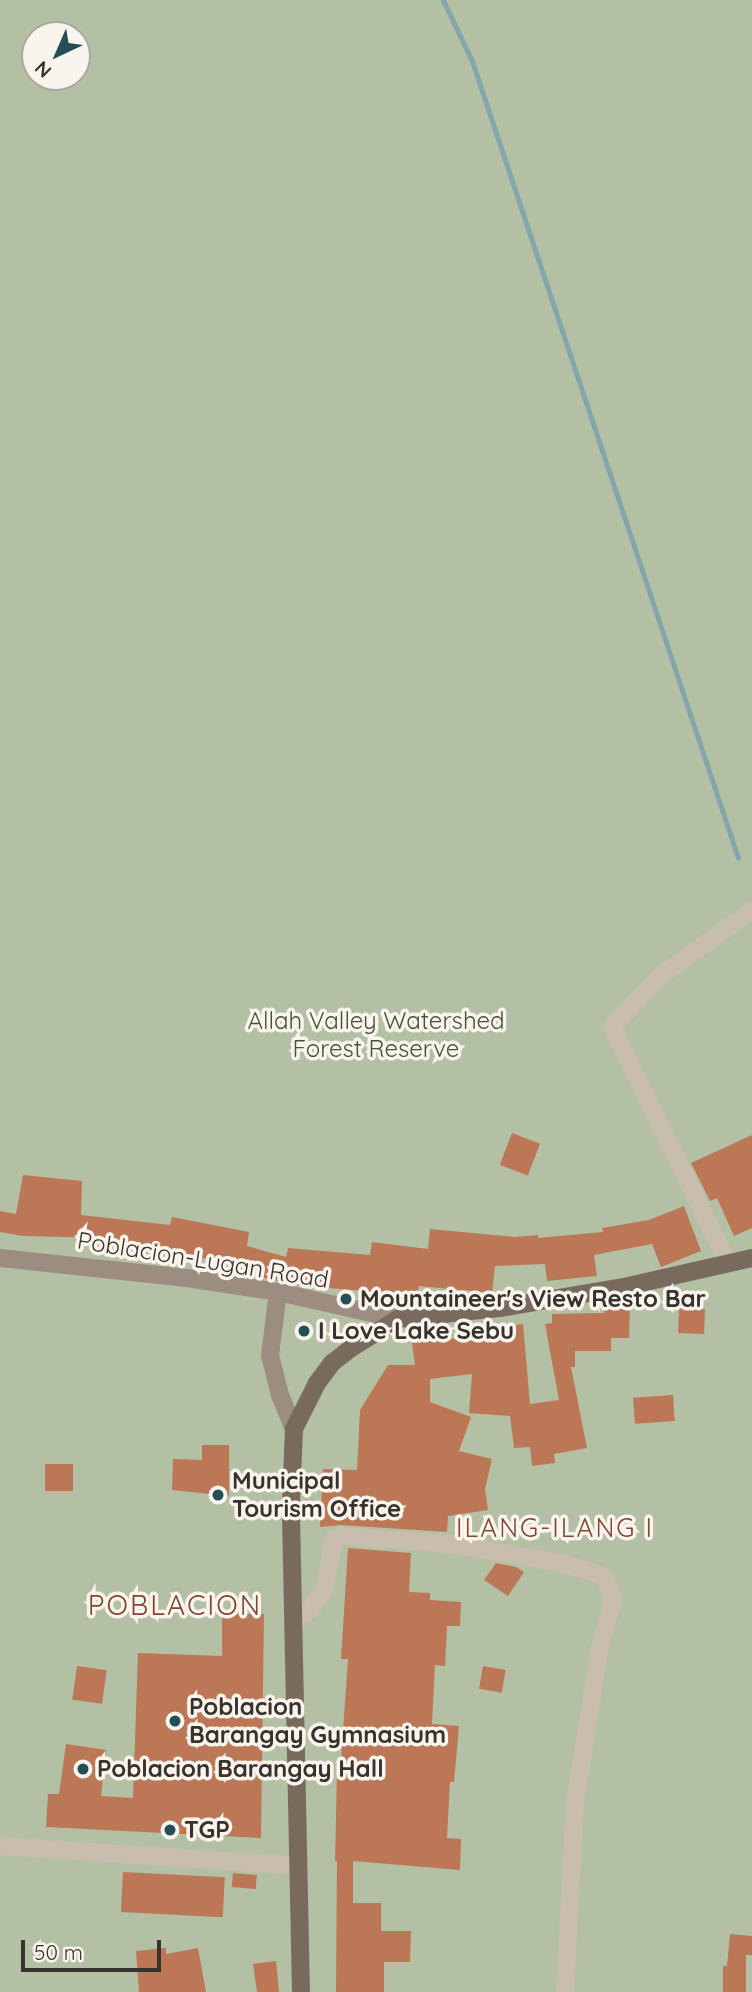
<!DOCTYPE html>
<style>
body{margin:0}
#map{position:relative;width:752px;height:1992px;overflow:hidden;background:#f2ece2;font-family:Quicksand,sans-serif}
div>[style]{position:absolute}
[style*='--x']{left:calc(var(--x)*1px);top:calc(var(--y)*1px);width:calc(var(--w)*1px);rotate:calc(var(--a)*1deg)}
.green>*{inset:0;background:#b3c0a3}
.stream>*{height:5px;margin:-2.5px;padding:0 2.5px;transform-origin:2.5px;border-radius:2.5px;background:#83a7ac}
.building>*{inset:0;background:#bc7756;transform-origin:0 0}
.street>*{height:18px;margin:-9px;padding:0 9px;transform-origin:9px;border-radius:9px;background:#c9bdae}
.secondary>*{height:18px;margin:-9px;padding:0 9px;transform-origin:9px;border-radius:9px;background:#9d8d80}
.primary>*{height:18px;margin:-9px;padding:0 9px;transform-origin:9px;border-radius:9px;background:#796a5e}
.dots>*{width:19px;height:19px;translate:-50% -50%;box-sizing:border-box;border:4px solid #f9f5ee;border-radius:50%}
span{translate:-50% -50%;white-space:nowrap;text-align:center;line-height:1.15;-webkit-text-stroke:7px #f9f5ee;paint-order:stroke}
.park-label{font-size:24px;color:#455532}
.street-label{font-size:24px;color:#39312c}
.poi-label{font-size:24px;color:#39312c;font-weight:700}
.left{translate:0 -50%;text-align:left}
.neighbourhood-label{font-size:26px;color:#81472c;letter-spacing:2px}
.quarter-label{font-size:28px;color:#81472c;letter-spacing:2px}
.north{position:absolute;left:21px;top:21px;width:70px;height:70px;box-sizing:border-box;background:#f9f5ee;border:2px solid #aca7a0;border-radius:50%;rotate:224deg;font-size:19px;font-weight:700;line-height:28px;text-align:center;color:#39312c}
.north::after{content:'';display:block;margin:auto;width:24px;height:32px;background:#254f57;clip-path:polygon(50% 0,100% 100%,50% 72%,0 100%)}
.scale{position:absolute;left:21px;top:1940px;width:140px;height:32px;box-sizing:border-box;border:4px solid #39312c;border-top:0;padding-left:9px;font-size:21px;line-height:24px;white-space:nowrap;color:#39312c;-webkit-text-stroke:5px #f9f5ee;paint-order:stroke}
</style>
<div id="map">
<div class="green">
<div style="clip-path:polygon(evenodd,0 0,752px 0,752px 1992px,0 1992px,0 0,35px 35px,77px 35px,77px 77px,35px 77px,35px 35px)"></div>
</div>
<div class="stream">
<div style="--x:443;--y:0;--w:68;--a:64.6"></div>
<div style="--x:472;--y:61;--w:840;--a:71.54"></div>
</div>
<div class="building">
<div style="left:512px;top:1133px;width:30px;height:34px;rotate:21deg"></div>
<div style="clip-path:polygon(752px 1135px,752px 1228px,734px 1236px,717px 1198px,710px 1201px,691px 1163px)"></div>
<div style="clip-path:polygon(23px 1175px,82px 1181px,81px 1215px,170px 1225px,172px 1217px,249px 1232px,247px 1246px,286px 1257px,288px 1248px,370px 1255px,372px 1242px,428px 1249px,430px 1229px,515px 1237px,538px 1235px,538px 1238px,603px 1232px,602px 1228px,649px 1220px,684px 1206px,701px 1251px,661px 1267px,652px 1244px,594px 1255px,597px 1276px,547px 1281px,545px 1264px,495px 1266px,492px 1293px,419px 1286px,417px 1300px,366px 1294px,366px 1291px,303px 1286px,267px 1279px,252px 1272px,254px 1265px,104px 1245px,105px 1238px,23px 1236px,0 1232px,0 1211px,16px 1214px)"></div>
<div style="clip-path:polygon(604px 1304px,630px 1304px,629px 1338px,611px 1338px,611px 1351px,575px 1351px,575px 1367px,571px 1367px,587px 1448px,554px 1454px,555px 1463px,532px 1466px,530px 1447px,514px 1448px,510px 1416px,469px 1413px,472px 1374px,430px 1379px,430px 1402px,471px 1417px,459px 1451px,492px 1459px,485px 1489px,488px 1510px,448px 1516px,447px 1532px,341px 1525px,320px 1527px,323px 1469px,357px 1470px,360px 1410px,388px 1365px,415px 1365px,412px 1343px,459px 1338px,458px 1333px,523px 1324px,530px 1404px,559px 1400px,545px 1324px,552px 1323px,552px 1314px,604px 1313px)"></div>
<div style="left:679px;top:1308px;width:26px;height:25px;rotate:2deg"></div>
<div style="left:673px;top:1395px;width:26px;height:40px;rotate:86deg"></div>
<div style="clip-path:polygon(202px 1445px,229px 1445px,229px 1496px,172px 1490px,173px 1459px,202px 1460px)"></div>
<div style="left:45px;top:1464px;width:28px;height:27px"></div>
<div style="clip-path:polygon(348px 1548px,411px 1553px,409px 1592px,430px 1593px,430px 1600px,461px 1602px,460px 1626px,447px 1626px,445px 1666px,435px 1665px,432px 1724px,459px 1726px,454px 1782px,450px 1782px,447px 1838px,461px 1839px,460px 1870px,353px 1861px,353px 1903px,381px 1903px,381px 1931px,411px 1931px,410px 1962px,384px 1962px,384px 1992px,336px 1992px,337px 1861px,335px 1861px,337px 1773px,340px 1774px,348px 1659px,341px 1659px)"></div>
<div style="clip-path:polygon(496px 1563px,516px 1567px,524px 1572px,508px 1596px,484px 1580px)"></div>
<div style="clip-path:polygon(222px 1614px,264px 1614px,261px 1838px,46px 1827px,48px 1794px,59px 1794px,66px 1744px,106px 1750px,101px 1796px,133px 1798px,138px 1653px,222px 1656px)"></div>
<div style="left:77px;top:1666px;width:30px;height:34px;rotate:8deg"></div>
<div style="left:483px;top:1666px;width:23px;height:23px;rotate:10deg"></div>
<div style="left:123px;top:1872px;width:102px;height:40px;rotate:3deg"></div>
<div style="left:233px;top:1873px;width:24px;height:14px;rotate:5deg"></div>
<div style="clip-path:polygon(730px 1934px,752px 1936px,752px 1955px,746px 1955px,746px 1992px,723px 1992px,723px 1966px,727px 1966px)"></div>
<div style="clip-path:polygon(166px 1948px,166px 1954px,198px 1948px,206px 1992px,139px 1992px,136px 1951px)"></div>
<div style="clip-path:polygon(276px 1961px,279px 1992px,257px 1992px,253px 1964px)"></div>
</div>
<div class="street">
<div style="--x:728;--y:1263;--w:263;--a:-116.2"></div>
<div style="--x:612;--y:1027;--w:74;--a:-46.1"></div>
<div style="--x:663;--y:974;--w:110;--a:-35.7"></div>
<div style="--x:295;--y:1622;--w:19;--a:-39"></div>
<div style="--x:310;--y:1610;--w:24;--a:-54"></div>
<div style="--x:324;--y:1591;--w:53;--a:-79.1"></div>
<div style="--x:334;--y:1539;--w:7;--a:-27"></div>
<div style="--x:340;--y:1536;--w:109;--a:4.2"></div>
<div style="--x:449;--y:1544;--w:114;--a:9.6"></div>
<div style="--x:561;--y:1563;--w:37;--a:16"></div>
<div style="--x:597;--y:1573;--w:10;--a:37"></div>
<div style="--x:605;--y:1579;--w:19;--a:65"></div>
<div style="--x:613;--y:1596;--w:9;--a:96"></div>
<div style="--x:612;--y:1605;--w:43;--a:106.3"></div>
<div style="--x:600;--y:1646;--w:158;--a:99.1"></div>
<div style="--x:575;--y:1802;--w:190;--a:93"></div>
<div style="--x:0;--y:1846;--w:300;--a:3.8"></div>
</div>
<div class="secondary">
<div style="--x:0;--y:1258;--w:188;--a:6.1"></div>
<div style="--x:187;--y:1278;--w:92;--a:8.7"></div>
<div style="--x:278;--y:1292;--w:123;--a:12.7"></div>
<div style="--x:278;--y:1292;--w:64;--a:97.2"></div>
<div style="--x:270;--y:1355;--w:41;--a:76"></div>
<div style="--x:280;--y:1395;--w:37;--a:68"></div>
</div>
<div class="primary">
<div style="--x:301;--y:1992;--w:489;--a:-91.2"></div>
<div style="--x:291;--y:1503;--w:74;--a:-87.7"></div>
<div style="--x:294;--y:1429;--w:51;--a:-63.4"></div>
<div style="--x:317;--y:1383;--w:25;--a:-53"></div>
<div style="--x:332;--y:1363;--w:24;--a:-38"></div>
<div style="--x:351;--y:1348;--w:55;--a:-31.7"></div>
<div style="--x:398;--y:1319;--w:103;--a:-6.2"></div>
<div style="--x:500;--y:1308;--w:126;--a:-9.6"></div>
<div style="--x:624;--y:1287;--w:131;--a:-12.8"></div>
</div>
<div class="dots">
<div style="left:346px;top:1299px;background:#254f57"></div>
<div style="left:304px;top:1331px;background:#254f57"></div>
<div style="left:218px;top:1495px;background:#254f57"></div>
<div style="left:175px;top:1721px;background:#254f57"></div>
<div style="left:83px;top:1769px;background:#254f57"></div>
<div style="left:170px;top:1830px;background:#254f57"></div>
</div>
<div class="park-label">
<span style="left:376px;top:1035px">Allah Valley Watershed<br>Forest Reserve</span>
</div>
<div class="street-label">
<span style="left:203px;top:1260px;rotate:9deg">Poblacion-Lugan Road</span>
</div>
<div class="poi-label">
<span class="left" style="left:360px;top:1299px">Mountaineer's View Resto Bar</span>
<span class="left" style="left:318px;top:1331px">I Love Lake Sebu</span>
<span class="left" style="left:232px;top:1495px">Municipal<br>Tourism Office</span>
<span class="left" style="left:189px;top:1721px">Poblacion<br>Barangay Gymnasium</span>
<span class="left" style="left:97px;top:1769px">Poblacion Barangay Hall</span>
<span class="left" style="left:184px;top:1830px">TGP</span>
</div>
<div class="neighbourhood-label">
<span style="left:555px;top:1528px">ILANG-ILANG I</span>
</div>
<div class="quarter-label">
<span style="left:175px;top:1605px">POBLACION</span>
</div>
<div class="north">N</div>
<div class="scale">50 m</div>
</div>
